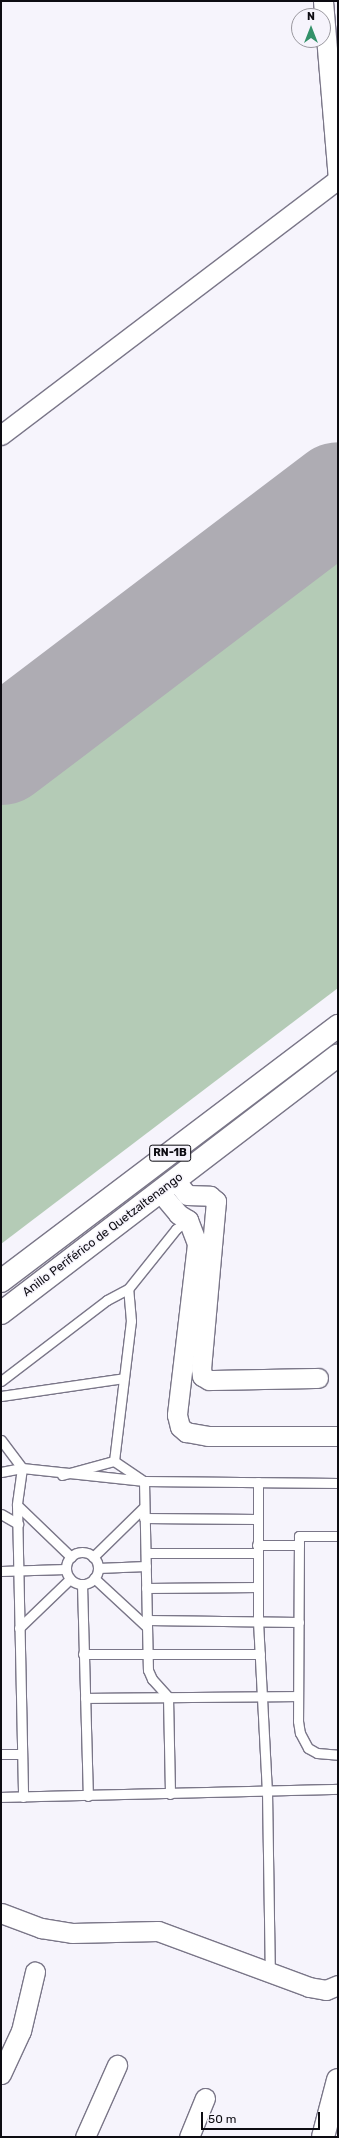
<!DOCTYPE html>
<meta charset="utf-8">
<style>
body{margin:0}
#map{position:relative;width:339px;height:2138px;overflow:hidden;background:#f6f4fc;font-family:Rubik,sans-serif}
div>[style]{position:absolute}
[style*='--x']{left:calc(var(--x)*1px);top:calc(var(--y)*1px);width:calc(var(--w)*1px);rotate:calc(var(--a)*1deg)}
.green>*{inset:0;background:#b4cbb6}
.runway>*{height:107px;margin:-53.5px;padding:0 53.5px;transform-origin:53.5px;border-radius:53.5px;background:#aeacb3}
.roads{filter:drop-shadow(1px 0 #7a7688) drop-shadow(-1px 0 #7a7688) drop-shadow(0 1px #7a7688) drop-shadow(0 -1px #7a7688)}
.lane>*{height:9px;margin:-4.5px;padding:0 4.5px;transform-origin:4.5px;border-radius:4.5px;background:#fff}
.lane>.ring{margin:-4.5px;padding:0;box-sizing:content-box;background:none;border:9px solid #fff;border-radius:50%}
.street>*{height:19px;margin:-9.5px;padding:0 9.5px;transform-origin:9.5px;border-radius:9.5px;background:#fff}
.secondary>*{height:22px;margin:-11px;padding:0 11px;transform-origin:11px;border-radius:11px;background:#fff}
.highway>*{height:22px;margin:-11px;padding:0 11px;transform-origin:11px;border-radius:11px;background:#fff}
span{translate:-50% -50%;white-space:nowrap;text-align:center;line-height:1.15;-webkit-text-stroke:3px #f6f4fc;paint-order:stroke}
.shield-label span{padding:1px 3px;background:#f6f4fc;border:1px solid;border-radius:3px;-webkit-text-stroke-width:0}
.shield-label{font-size:11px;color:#0d0c12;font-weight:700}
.street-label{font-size:12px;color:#0d0c12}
.frame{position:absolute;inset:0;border:2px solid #0d0c12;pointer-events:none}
.north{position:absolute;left:291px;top:8px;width:40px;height:40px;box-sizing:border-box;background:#f6f4fc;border:1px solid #99979e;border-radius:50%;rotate:0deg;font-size:11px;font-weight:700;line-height:16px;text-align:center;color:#0d0c12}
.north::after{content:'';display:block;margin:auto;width:14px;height:18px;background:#339169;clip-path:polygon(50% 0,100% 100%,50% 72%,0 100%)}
.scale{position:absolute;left:201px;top:2112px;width:119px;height:18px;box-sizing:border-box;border:2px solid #0d0c12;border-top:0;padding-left:5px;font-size:12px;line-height:14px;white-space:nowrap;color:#0d0c12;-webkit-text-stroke:3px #f6f4fc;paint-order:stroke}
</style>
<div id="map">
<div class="green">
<div style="clip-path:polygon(338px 528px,338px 988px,1px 1244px,1px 783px)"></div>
</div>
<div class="runway">
<div style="--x:1;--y:751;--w:423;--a:-37.2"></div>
</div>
<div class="roads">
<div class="lane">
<div style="--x:1;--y:1381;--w:133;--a:-37.4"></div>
<div style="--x:107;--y:1300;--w:24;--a:-28"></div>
<div style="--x:128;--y:1289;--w:77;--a:-51.3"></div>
<div style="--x:176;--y:1229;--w:15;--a:-37"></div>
<div style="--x:1;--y:1396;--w:124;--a:-8.3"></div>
<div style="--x:1;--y:1440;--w:35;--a:53"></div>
<div style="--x:22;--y:1468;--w:37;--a:98"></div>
<div style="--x:17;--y:1505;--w:292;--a:88.8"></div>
<div style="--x:114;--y:1461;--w:141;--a:-83.1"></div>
<div style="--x:131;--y:1321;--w:32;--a:-95"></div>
<div style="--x:1;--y:1472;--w:21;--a:-11"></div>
<div style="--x:22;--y:1468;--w:123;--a:6.1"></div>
<div style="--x:144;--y:1481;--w:194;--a:0.6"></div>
<div style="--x:62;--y:1475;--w:54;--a:-15.1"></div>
<div style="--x:114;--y:1461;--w:36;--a:34"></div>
<div style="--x:144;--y:1481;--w:189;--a:88.8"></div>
<div style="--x:148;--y:1670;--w:10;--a:66"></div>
<div style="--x:152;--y:1679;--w:24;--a:48"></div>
<div style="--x:168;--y:1697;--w:97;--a:88.8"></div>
<div style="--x:258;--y:1482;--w:139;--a:90"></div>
<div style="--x:258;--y:1621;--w:170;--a:87"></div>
<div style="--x:267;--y:1791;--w:183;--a:89.1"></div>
<div style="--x:17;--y:1505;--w:75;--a:43.9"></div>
<div style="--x:1;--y:1514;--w:20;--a:30"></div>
<div style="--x:144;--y:1518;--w:113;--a:0.5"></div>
<div style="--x:338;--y:1536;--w:39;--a:180"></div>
<div style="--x:299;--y:1536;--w:185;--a:90.3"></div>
<div style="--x:298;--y:1721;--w:12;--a:81"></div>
<div style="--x:300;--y:1733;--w:17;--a:62"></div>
<div style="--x:308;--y:1748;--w:10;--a:29"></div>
<div style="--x:317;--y:1753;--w:21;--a:5"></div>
<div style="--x:257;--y:1545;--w:42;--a:0"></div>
<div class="ring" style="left:66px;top:1552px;width:23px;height:23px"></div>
<div style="--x:146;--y:1553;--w:111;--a:0"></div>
<div style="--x:93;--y:1557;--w:70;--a:-44.4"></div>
<div style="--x:98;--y:1568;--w:48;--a:-2.4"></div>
<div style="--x:1;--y:1571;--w:65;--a:-1.8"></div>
<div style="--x:94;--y:1578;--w:72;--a:42.8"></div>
<div style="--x:82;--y:1584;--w:212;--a:88.4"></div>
<div style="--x:146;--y:1588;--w:112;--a:-0.5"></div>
<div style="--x:147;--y:1620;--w:152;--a:0.8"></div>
<div style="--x:19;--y:1628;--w:71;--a:-43.9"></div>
<div style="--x:83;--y:1654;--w:177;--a:0"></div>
<div style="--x:85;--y:1698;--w:213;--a:-0.5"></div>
<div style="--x:1;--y:1754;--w:21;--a:0"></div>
<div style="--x:1;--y:1797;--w:337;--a:-1.4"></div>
</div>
<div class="street">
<div style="--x:323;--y:1;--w:178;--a:85.2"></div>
<div style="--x:1;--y:435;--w:423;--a:-37.2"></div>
<div style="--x:175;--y:1180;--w:19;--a:51"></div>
<div style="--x:187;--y:1195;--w:23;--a:2"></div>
<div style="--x:210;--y:1196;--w:8;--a:40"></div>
<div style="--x:216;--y:1201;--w:168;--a:95.1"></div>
<div style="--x:201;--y:1368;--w:8;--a:83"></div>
<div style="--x:202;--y:1376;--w:8;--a:30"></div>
<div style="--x:209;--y:1380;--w:109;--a:-1.1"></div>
<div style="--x:159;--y:1191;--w:30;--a:50"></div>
<div style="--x:178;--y:1214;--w:12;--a:31"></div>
<div style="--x:188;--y:1220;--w:26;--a:69"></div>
<div style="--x:197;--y:1244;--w:172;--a:96.7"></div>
<div style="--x:177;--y:1415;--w:12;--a:76"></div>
<div style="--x:180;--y:1427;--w:8;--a:40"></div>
<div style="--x:186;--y:1432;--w:22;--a:10"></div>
<div style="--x:208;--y:1436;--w:130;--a:0"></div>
<div style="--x:1;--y:1913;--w:43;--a:20.6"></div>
<div style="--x:41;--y:1928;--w:31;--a:9"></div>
<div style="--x:72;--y:1933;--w:86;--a:-1.3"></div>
<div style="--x:158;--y:1931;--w:161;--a:20.3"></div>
<div style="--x:309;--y:1987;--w:17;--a:10"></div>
<div style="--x:326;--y:1990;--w:13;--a:-23"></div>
<div style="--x:1;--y:2074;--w:47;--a:-65.1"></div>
<div style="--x:21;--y:2031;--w:61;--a:-76.7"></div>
<div style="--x:85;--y:2137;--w:79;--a:-66"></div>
<div style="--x:189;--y:2137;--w:42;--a:-67.7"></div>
</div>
<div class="secondary">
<div style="--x:323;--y:2137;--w:59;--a:-75.3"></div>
</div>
<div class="highway">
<div style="--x:1;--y:1281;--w:423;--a:-37.1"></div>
<div style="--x:1;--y:1313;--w:424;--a:-37.4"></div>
</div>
</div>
<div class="shield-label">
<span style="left:170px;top:1153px">RN-1B</span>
</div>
<div class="street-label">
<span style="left:103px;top:1235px;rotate:-37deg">Anillo Periférico de Quetzaltenango</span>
</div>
<div class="frame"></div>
<div class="north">N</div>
<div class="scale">50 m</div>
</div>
